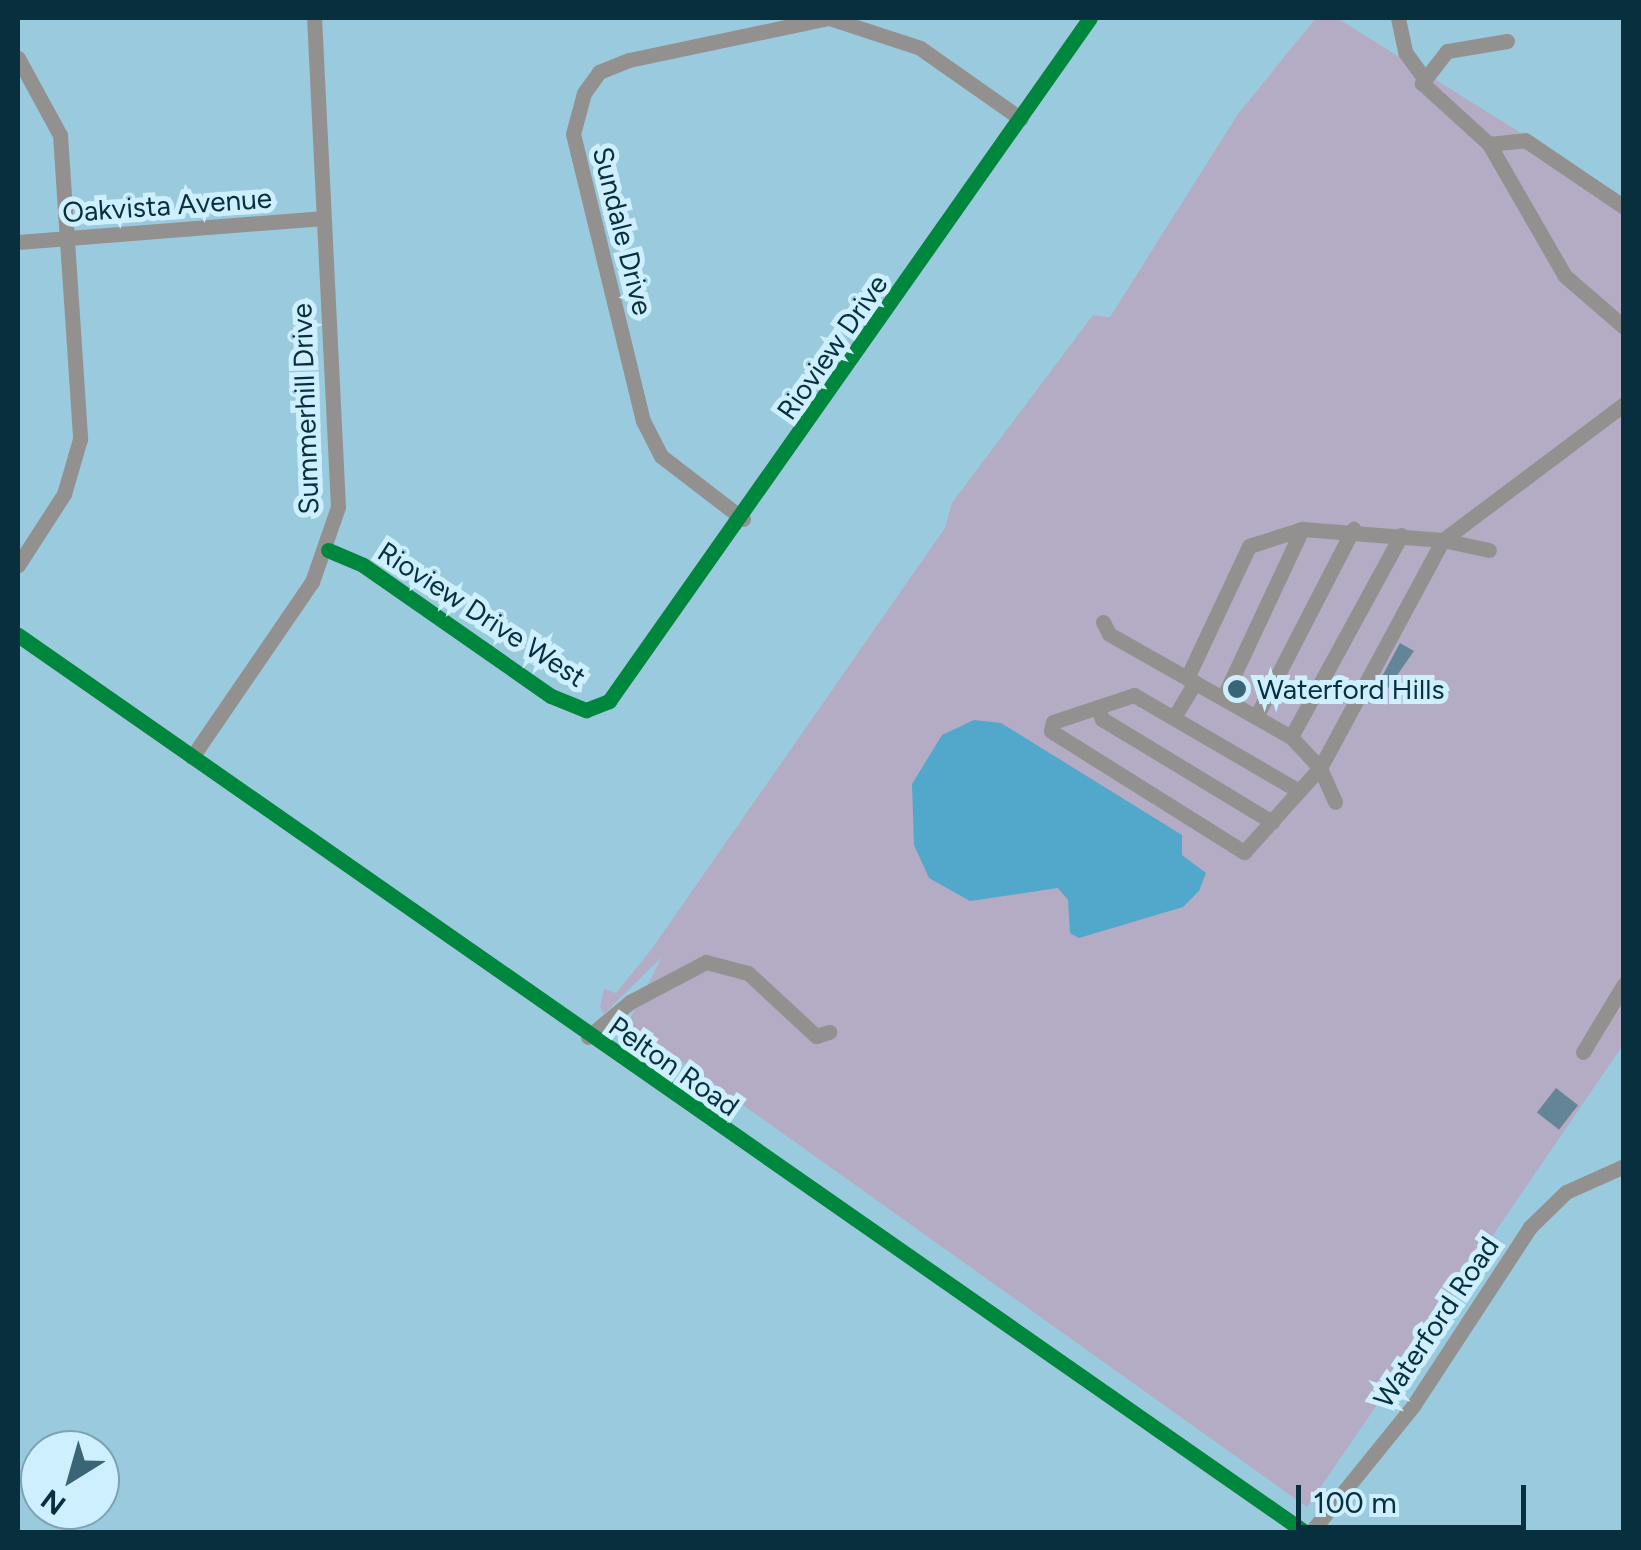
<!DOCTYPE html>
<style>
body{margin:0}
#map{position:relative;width:1641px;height:1550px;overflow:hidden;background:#9acade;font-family:Figtree,sans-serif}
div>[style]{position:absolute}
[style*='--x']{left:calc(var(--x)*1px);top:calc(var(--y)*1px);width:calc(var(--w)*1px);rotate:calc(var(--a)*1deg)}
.green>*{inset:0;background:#b4abc4}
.water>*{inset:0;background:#52a8ca}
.building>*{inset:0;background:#648597;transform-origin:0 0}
.minor>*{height:15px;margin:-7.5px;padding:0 7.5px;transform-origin:7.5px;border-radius:7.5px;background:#93918f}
.cycleway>*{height:15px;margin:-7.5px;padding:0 7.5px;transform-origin:7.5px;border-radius:7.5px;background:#00873e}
.dots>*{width:28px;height:28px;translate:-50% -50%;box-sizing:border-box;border:5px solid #ceeffe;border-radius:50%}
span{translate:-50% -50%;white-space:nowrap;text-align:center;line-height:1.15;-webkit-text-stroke:10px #ceeffe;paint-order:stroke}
.street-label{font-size:28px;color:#072f3e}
.poi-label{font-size:28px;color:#072f3e}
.left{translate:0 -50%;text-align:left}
.frame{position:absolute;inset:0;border:20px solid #072f3e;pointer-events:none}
.north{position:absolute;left:20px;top:1430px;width:100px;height:100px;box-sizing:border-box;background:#ceeffe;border:2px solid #7ea2b1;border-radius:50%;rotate:217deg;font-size:28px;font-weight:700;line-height:40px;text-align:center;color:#072f3e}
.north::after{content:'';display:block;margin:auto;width:35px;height:45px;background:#3a6576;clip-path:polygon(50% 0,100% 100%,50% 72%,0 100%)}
.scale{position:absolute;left:1296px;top:1485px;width:230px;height:45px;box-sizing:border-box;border:5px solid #072f3e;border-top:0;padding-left:12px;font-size:30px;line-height:35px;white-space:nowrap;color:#072f3e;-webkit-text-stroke:8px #ceeffe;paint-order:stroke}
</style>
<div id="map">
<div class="green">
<div style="clip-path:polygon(1316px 18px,1337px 18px,1623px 197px,1623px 1045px,1307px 1507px,628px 1023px,662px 957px,604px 1014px,600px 1007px,604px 989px,616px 993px,651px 950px,945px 528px,952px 503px,1093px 315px,1110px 317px,1238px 114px)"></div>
</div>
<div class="water">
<div style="clip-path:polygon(974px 720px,1001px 723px,1182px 835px,1182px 855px,1206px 873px,1199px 891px,1183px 907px,1079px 938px,1070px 933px,1068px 900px,1058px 888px,970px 901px,929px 878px,914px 845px,912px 784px,942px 735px)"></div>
</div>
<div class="building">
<div style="clip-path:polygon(1400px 643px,1414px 651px,1379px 701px,1371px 697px)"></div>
<div style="left:1556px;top:1088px;width:28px;height:31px;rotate:38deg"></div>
</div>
<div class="minor">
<div style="--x:1398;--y:18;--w:35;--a:78"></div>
<div style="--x:1405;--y:52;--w:29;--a:54"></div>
<div style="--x:1507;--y:41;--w:61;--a:170.5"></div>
<div style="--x:1447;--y:51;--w:41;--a:128"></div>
<div style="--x:1422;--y:83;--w:91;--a:42.3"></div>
<div style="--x:1489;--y:144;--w:152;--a:60.1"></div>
<div style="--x:1565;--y:276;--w:78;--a:40.8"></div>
<div style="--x:18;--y:58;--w:88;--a:61.4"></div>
<div style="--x:60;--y:135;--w:305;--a:86.2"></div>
<div style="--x:80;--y:439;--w:57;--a:106.2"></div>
<div style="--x:64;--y:494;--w:85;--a:122.9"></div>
<div style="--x:1489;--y:144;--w:36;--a:-6"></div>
<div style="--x:1525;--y:140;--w:120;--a:34.1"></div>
<div style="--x:18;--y:242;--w:304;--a:-4.5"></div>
<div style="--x:743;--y:519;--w:103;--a:-142.5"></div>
<div style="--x:661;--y:456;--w:39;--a:-117"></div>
<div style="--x:643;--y:421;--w:295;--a:-103.7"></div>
<div style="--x:573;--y:134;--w:42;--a:-75"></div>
<div style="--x:584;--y:93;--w:26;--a:-54"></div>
<div style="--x:599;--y:72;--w:32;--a:-22"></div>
<div style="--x:629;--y:60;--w:204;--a:-11.9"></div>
<div style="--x:829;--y:18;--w:96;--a:18.2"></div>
<div style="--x:920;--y:48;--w:123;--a:35.1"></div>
<div style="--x:328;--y:550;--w:38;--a:23"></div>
<div style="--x:363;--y:565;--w:229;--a:34.9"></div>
<div style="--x:551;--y:696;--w:38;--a:22"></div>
<div style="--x:586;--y:710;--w:25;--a:-21"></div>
<div style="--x:609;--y:701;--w:835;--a:-54.85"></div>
<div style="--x:1103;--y:622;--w:13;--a:63"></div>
<div style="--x:1109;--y:634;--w:209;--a:29.5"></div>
<div style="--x:1291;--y:737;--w:42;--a:46.9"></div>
<div style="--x:1320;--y:768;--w:37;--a:66"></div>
<div style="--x:18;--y:635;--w:1569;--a:34.88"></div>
<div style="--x:1187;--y:678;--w:146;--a:-64.8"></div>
<div style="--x:1249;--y:546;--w:56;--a:-17.8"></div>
<div style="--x:1302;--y:529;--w:141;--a:4.5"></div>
<div style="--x:1443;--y:540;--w:226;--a:-36.9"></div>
<div style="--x:1223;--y:698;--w:187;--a:-64.9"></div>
<div style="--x:1098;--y:707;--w:13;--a:72"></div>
<div style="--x:1102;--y:719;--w:199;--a:31.2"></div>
<div style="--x:1176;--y:714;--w:37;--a:-59"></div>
<div style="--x:1256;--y:717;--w:212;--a:-62.7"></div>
<div style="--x:1291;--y:737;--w:230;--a:-61.4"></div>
<div style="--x:192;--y:757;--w:212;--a:-55.6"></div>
<div style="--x:312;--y:582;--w:79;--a:-70.9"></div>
<div style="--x:338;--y:507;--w:490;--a:-92.8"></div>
<div style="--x:1299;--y:791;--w:191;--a:-149.8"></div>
<div style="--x:1134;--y:695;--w:85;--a:161.6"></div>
<div style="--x:1053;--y:722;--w:9;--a:103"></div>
<div style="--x:1051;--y:731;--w:228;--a:32.1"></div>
<div style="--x:1244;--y:852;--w:82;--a:-48"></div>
<div style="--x:1299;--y:791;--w:31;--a:-48"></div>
<div style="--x:1320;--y:768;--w:259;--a:-61.7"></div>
<div style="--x:1443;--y:540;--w:47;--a:12.3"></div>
<div style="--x:588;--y:1037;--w:55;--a:-39.8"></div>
<div style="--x:630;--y:1002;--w:86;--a:-27.8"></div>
<div style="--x:706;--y:962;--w:43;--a:14.7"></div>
<div style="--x:748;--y:973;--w:93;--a:42.8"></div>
<div style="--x:816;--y:1036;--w:14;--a:-17"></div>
<div style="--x:1583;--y:1052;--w:79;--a:-58.9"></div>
<div style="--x:1311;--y:1532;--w:162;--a:-51"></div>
<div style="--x:1413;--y:1406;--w:214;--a:-56.8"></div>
<div style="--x:1530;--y:1227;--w:50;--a:-44.2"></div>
<div style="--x:1566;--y:1192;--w:64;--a:-24.1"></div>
</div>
<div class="cycleway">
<div style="--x:328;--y:550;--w:38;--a:23"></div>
<div style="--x:363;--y:565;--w:229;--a:34.9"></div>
<div style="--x:551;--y:696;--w:38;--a:22"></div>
<div style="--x:586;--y:710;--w:25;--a:-21"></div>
<div style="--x:609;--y:701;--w:835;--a:-54.85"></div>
<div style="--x:18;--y:635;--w:1569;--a:34.88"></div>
</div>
<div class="dots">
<div style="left:1237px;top:689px;background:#3a6576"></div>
</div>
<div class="street-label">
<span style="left:167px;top:205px;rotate:-4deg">Oakvista Avenue</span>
<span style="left:623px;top:231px;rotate:76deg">Sundale Drive</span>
<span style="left:832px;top:347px;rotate:-55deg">Rioview Drive</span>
<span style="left:305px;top:409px;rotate:-92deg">Summerhill Drive</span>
<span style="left:482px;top:614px;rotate:33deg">Rioview Drive West</span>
<span style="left:674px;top:1066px;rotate:35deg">Pelton Road</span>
<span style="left:1436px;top:1322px;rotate:-56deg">Waterford Road</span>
</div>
<div class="poi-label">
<span class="left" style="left:1257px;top:689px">Waterford Hills</span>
</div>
<div class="frame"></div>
<div class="north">N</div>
<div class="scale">100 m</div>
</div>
